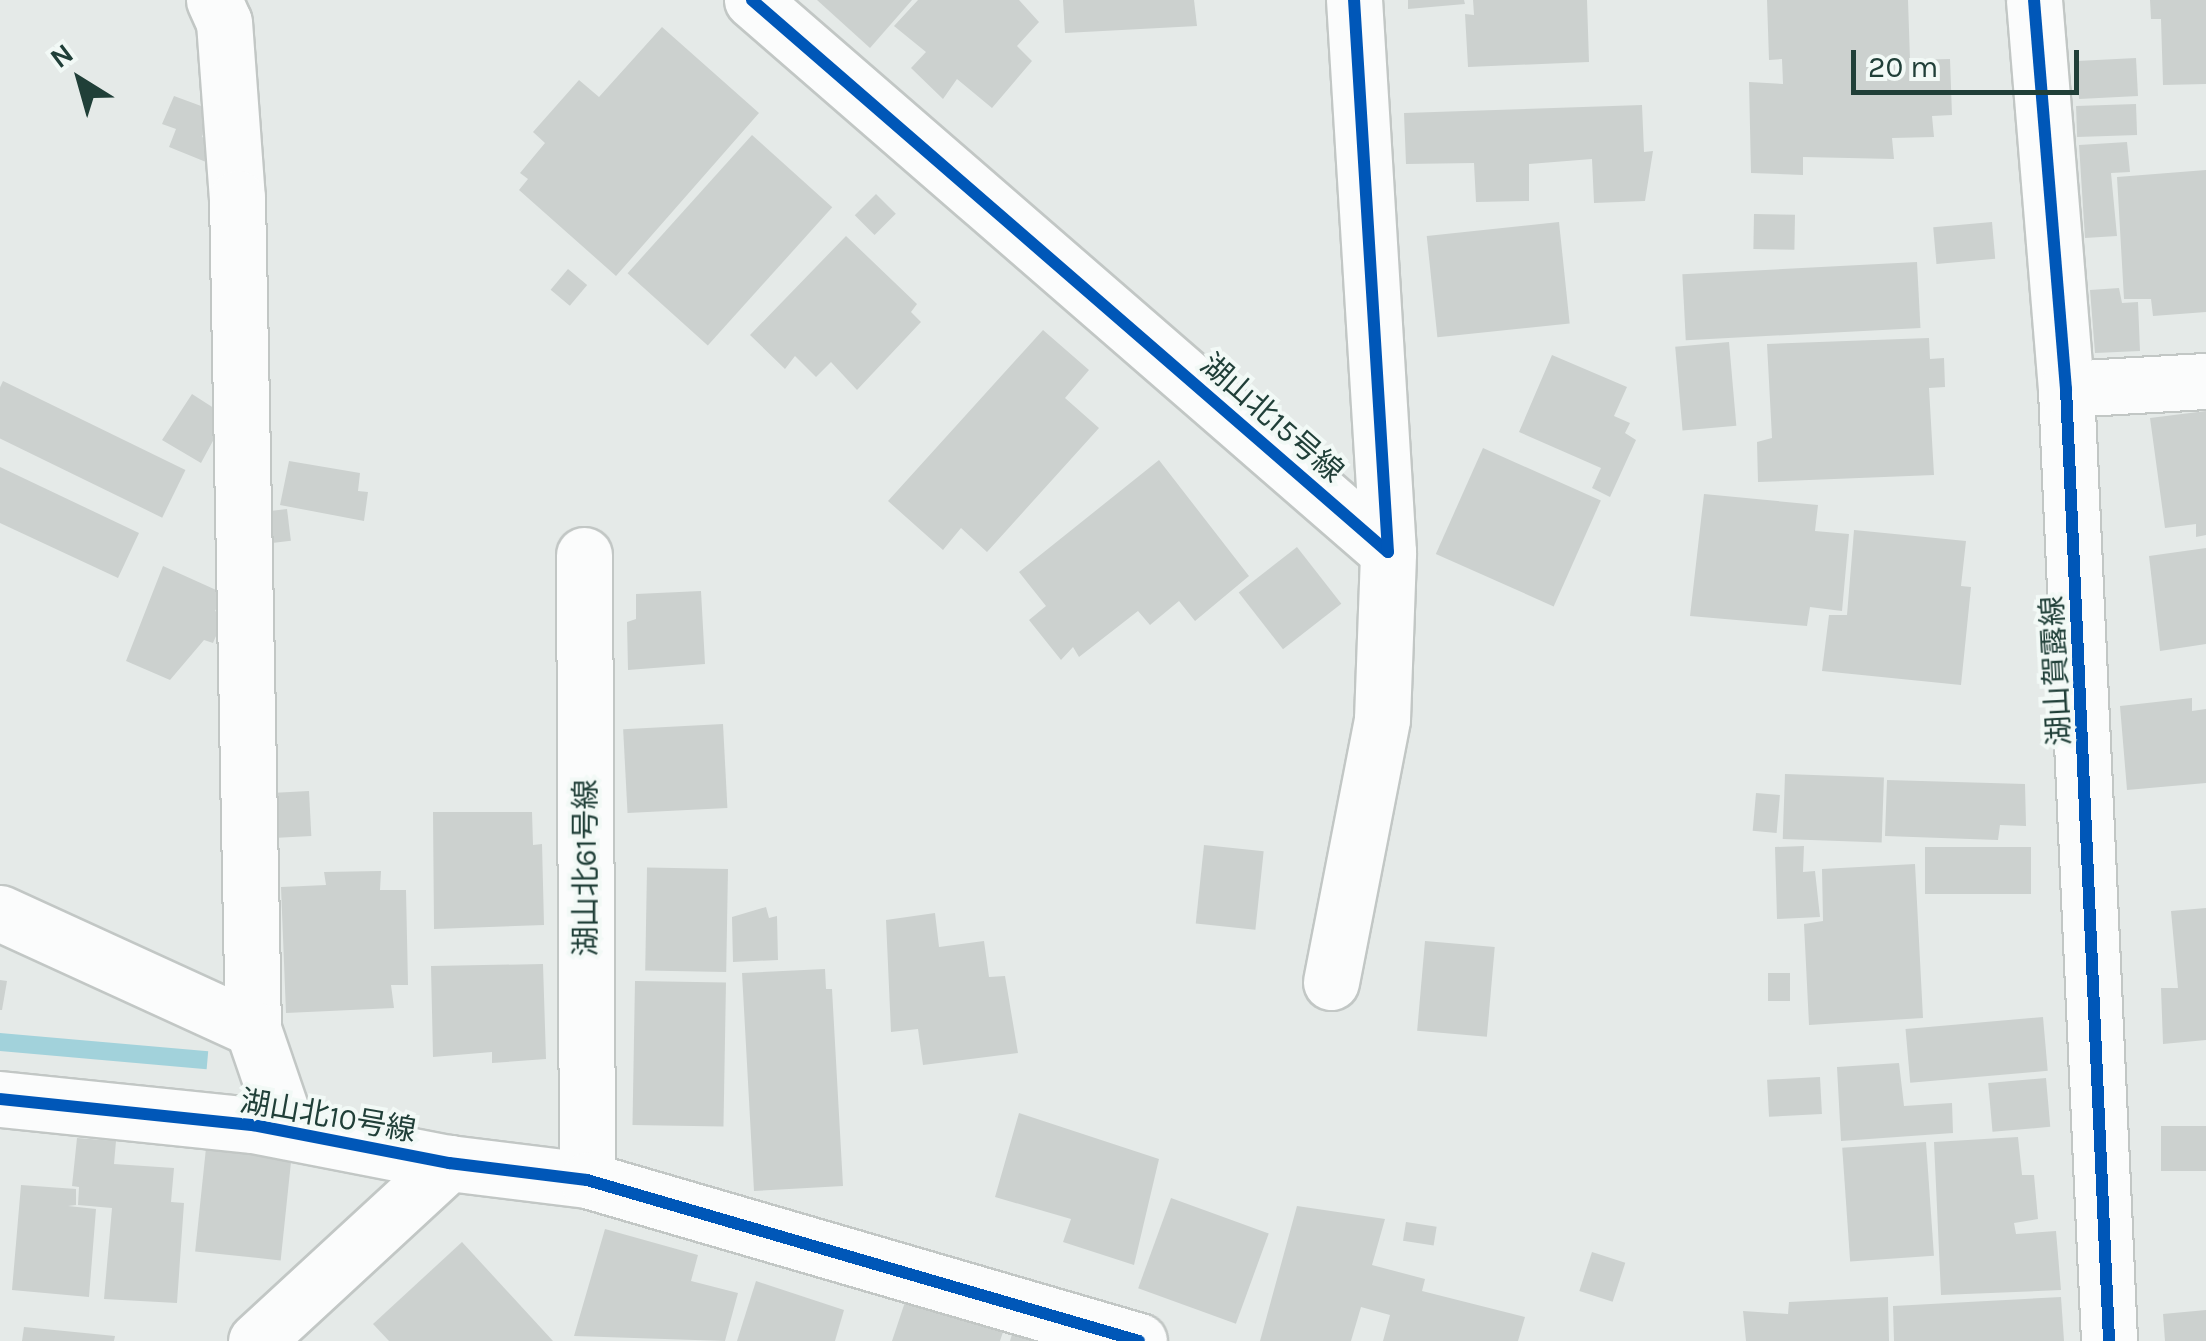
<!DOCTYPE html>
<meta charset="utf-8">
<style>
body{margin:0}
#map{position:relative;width:2206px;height:1341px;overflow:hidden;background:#e5eae8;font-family:Karla,"Noto Sans JP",sans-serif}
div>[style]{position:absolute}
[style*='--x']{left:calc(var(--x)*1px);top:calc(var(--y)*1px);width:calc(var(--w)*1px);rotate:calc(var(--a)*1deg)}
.water>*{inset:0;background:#a2d2db;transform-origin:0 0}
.building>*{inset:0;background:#ccd1cf;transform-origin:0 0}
.roads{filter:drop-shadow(2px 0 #c2c7c5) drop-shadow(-2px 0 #c2c7c5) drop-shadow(0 2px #c2c7c5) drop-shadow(0 -2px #c2c7c5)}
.minor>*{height:55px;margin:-27.5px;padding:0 27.5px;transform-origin:27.5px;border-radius:27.5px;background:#fbfcfc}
.cycleway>*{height:12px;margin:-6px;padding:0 6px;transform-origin:6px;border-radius:6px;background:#0057b8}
span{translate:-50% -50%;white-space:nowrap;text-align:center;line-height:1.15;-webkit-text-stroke:8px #f2f9f6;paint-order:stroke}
.street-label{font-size:30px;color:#203f38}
.north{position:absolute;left:30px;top:30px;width:100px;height:100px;-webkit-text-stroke:8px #f2f9f6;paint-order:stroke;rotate:323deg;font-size:28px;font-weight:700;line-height:40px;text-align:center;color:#203f38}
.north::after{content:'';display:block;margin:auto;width:35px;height:45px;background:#203f38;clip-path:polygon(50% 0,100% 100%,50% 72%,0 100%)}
.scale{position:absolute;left:1851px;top:50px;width:228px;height:45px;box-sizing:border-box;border:5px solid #203f38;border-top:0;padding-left:12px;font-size:30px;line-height:35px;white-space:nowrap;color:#203f38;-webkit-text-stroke:8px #f2f9f6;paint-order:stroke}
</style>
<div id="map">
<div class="water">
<div style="left:0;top:1033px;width:209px;height:18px;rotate:5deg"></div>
</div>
<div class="building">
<div style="clip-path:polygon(817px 0,912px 0,870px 48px)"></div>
<div style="clip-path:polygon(918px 0,1019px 0,1039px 22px,1017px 46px,1032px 61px,992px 108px,957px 79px,943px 99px,911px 68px,926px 52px,894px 26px)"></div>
<div style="clip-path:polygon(1063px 0,1194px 0,1197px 26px,1065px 33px)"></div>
<div style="clip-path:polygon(1408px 0,1464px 0,1465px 4px,1408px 9px)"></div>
<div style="clip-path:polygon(1473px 0,1587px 0,1589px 62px,1468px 67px,1465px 14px,1474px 15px)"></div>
<div style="clip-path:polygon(1767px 0,1908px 0,1910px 60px,1950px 59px,1952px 115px,1932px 116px,1934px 137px,1892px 138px,1894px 159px,1803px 157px,1803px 175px,1751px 173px,1749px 82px,1783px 84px,1782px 59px,1769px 60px)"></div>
<div style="clip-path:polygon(2150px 0,2206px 0,2206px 84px,2163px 85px,2161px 19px,2151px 19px)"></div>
<div style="clip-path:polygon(662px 27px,759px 113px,616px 276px,519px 190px,528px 179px,520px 173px,545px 143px,533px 132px,579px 80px,599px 97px)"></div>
<div style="left:2136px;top:58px;width:38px;height:59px;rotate:87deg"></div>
<div style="clip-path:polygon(174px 96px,212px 110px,202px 137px,215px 141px,206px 162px,169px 147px,176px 129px,162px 124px)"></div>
<div style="left:2136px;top:104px;width:31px;height:60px;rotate:88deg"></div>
<div style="clip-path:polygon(1642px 105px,1644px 152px,1653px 151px,1645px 201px,1594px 203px,1592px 159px,1529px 164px,1529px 201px,1476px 202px,1474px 163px,1406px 164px,1404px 113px)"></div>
<div style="left:752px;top:135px;width:108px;height:186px;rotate:42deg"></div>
<div style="clip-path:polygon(2127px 142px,2130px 172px,2111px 173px,2117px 236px,2085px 238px,2079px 145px)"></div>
<div style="clip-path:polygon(2206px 170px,2206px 312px,2153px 316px,2151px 299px,2124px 299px,2117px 177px)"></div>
<div style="left:876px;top:194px;width:28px;height:30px;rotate:45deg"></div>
<div style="left:1754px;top:214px;width:41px;height:35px;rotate:1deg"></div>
<div style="left:1559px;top:222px;width:102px;height:133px;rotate:84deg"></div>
<div style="left:1992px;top:222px;width:37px;height:59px;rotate:85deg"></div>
<div style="clip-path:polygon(846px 236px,917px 304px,911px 312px,921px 322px,857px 390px,831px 362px,816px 377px,795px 356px,785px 369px,750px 335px)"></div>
<div style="left:1917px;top:262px;width:66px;height:235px;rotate:87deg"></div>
<div style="left:568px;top:269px;width:25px;height:27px;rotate:40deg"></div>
<div style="clip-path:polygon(2119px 288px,2122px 303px,2138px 302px,2140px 351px,2095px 353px,2090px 290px)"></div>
<div style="clip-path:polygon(1043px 330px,1089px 370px,1065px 398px,1099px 428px,987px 552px,961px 528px,943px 550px,888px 501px)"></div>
<div style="clip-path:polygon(1929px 338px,1930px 359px,1944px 358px,1945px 387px,1929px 388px,1934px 475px,1758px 482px,1757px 442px,1772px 438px,1767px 344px)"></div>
<div style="left:1729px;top:342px;width:84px;height:54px;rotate:85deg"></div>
<div style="clip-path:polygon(1552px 355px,1627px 387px,1614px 416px,1630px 423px,1625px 433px,1636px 440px,1610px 497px,1592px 488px,1601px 468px,1519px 432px)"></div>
<div style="left:3px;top:381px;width:203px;height:53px;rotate:26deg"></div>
<div style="clip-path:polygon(192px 394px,220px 412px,213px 421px,221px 426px,201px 463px,162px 440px)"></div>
<div style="clip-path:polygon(2206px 411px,2206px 535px,2196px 537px,2196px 524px,2165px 528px,2150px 418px)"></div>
<div style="left:1483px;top:448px;width:129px;height:116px;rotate:24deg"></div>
<div style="clip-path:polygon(1159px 460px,1249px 576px,1195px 621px,1179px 601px,1150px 625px,1138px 611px,1079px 657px,1073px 647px,1061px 660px,1029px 620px,1046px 606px,1019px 572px)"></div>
<div style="clip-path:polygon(289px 461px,360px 473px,358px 491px,368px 492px,364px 521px,280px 505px)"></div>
<div style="clip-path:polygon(0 467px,139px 533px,118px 578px,0 523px)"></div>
<div style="clip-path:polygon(1704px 494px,1818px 505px,1815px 531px,1849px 534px,1842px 611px,1810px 607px,1807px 626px,1690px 616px)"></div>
<div style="left:287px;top:509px;width:32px;height:19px;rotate:83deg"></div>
<div style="clip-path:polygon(1854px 530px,1966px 541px,1961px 586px,1971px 587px,1961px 685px,1822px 671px,1829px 615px,1847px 615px)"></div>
<div style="left:1297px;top:547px;width:72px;height:74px;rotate:52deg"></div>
<div style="clip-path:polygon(2206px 548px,2206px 644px,2160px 651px,2149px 556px)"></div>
<div style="clip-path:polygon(163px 566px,225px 594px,215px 611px,225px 615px,213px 643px,204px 640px,170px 680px,126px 661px)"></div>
<div style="clip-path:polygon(701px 591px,705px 664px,628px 670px,627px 622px,636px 619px,636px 594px)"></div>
<div style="clip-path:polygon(2192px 698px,2192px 711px,2206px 709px,2206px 783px,2127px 790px,2120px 706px)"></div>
<div style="left:723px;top:724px;width:84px;height:100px;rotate:87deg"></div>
<div style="left:1785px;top:774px;width:99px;height:65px;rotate:2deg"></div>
<div style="clip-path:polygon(1887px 780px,2025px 784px,2026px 826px,2000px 825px,1998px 840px,1885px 836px)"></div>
<div style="left:309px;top:791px;width:45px;height:38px;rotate:87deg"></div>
<div style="left:1756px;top:793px;width:24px;height:38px;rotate:5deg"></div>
<div style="clip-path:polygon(433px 812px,532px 812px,533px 845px,542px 844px,544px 925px,434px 929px)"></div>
<div style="left:1204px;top:845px;width:60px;height:79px;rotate:6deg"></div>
<div style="clip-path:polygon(1804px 846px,1803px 872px,1815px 871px,1820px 917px,1777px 919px,1775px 847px)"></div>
<div style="left:1925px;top:847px;width:106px;height:47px"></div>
<div style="clip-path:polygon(1915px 864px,1923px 1018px,1809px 1025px,1804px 924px,1823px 921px,1822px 869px)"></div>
<div style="left:728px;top:869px;width:103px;height:81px;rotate:91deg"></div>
<div style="clip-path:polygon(381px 871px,380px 890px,406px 890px,408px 985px,391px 985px,394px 1008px,286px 1013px,281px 887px,326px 885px,324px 872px)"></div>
<div style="clip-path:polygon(766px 907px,769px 918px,777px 916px,778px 960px,733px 962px,732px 917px)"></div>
<div style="clip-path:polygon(2206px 908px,2206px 1040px,2163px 1044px,2161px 988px,2178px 988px,2171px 911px)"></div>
<div style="clip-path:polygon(935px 913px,939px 947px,984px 941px,989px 977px,1005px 976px,1018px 1053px,923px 1065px,918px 1029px,891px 1032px,886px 920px)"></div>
<div style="left:1425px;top:941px;width:70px;height:90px;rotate:5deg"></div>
<div style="clip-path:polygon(543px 964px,546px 1059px,492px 1063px,492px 1052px,433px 1057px,431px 966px)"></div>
<div style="clip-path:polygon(825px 969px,826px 989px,832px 989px,843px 1186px,754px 1191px,742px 973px)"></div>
<div style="left:1768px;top:973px;width:22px;height:28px"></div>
<div style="clip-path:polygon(0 980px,7px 981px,2px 1010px,0 1010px)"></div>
<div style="left:635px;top:981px;width:91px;height:144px;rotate:1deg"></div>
<div style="left:2043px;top:1017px;width:54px;height:138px;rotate:85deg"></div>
<div style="clip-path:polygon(1899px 1063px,1904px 1106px,1952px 1103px,1953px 1133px,1841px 1141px,1837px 1067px)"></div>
<div style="left:1820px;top:1077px;width:37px;height:53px;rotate:87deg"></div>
<div style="left:2046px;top:1078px;width:49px;height:58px;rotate:85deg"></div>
<div style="clip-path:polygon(1019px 1113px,1159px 1159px,1134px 1265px,1063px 1242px,1071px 1219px,995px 1197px)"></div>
<div style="left:2206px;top:1126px;width:45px;height:45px;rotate:90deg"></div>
<div style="clip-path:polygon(2018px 1137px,2022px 1175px,2034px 1175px,2038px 1219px,2014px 1223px,2016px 1234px,2056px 1231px,2061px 1290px,1941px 1295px,1934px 1142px)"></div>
<div style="clip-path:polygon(77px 1138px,116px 1141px,114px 1164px,174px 1168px,171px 1202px,184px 1203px,177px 1303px,104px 1299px,112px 1208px,78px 1205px,79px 1187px,72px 1186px)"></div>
<div style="left:1926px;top:1142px;width:114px;height:84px;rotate:86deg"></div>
<div style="left:206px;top:1148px;width:86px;height:104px;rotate:6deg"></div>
<div style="clip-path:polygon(21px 1185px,76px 1189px,76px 1205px,68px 1206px,96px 1209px,89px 1297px,12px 1290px)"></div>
<div style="left:1171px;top:1198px;width:104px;height:96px;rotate:20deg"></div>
<div style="clip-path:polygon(1297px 1206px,1385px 1219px,1372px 1265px,1425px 1279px,1422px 1291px,1525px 1317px,1518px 1341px,1383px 1341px,1390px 1315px,1361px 1307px,1351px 1341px,1260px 1341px)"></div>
<div style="left:1406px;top:1222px;width:31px;height:19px;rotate:9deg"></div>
<div style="clip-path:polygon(605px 1229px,698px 1255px,691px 1281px,738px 1293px,725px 1341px,574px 1336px)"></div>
<div style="clip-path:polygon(462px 1242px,553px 1341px,389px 1341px,373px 1324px)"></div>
<div style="left:1592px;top:1252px;width:35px;height:41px;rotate:18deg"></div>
<div style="clip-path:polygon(756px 1281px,844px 1310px,835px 1341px,737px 1341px)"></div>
<div style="clip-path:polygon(1888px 1297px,1889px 1341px,1746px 1341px,1743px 1311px,1788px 1314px,1789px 1302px)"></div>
<div style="clip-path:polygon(2061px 1297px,2064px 1341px,1894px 1341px,1893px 1306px)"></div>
<div style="clip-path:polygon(906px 1299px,1003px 1332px,1000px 1341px,892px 1341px)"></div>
<div style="clip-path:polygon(2206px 1310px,2206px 1341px,2165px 1341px,2163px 1314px)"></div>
<div style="clip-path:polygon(24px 1327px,115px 1336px,114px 1341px,22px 1341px)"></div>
<div style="clip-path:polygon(1014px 1327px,1036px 1333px,1033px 1341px,1010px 1341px)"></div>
</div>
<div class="roads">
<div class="minor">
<div style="--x:214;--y:0;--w:24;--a:66"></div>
<div style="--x:224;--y:22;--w:176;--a:85.8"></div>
<div style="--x:237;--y:198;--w:831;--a:88.9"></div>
<div style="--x:253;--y:1029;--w:108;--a:71.1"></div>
<div style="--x:752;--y:0;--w:842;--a:40.96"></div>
<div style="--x:1388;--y:552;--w:553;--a:-93.52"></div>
<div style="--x:2034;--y:0;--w:390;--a:85.3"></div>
<div style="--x:2066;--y:389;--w:953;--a:87.41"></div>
<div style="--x:2066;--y:389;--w:140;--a:-3.3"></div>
<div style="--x:584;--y:555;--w:625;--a:89.72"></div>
<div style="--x:0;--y:913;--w:278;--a:24.6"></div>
<div style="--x:1331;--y:982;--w:268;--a:-79"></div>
<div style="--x:1382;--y:719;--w:167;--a:-87.9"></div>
<div style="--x:0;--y:1099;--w:254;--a:5.9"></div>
<div style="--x:253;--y:1125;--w:200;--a:11"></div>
<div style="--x:449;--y:1163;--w:139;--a:7"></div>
<div style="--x:587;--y:1180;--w:575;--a:16.26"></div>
<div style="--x:256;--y:1341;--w:263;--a:-42.7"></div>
</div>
</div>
<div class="cycleway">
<div style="--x:752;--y:0;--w:842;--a:40.96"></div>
<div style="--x:1388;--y:552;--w:553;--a:-93.52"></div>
<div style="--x:2034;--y:0;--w:390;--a:85.3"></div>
<div style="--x:2066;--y:389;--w:953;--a:87.41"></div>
<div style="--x:0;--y:1099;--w:254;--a:5.9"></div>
<div style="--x:253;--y:1125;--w:200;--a:11"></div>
<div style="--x:449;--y:1163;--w:139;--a:7"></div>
<div style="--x:587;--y:1180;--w:575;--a:16.26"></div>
</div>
<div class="street-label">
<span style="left:1272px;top:418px;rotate:41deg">湖山北15号線</span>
<span style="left:2056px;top:671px;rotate:-93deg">湖山賀露線</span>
<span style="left:586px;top:868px;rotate:-90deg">湖山北61号線</span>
<span style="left:328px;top:1116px;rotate:10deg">湖山北10号線</span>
</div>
<div class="north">N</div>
<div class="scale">20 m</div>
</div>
